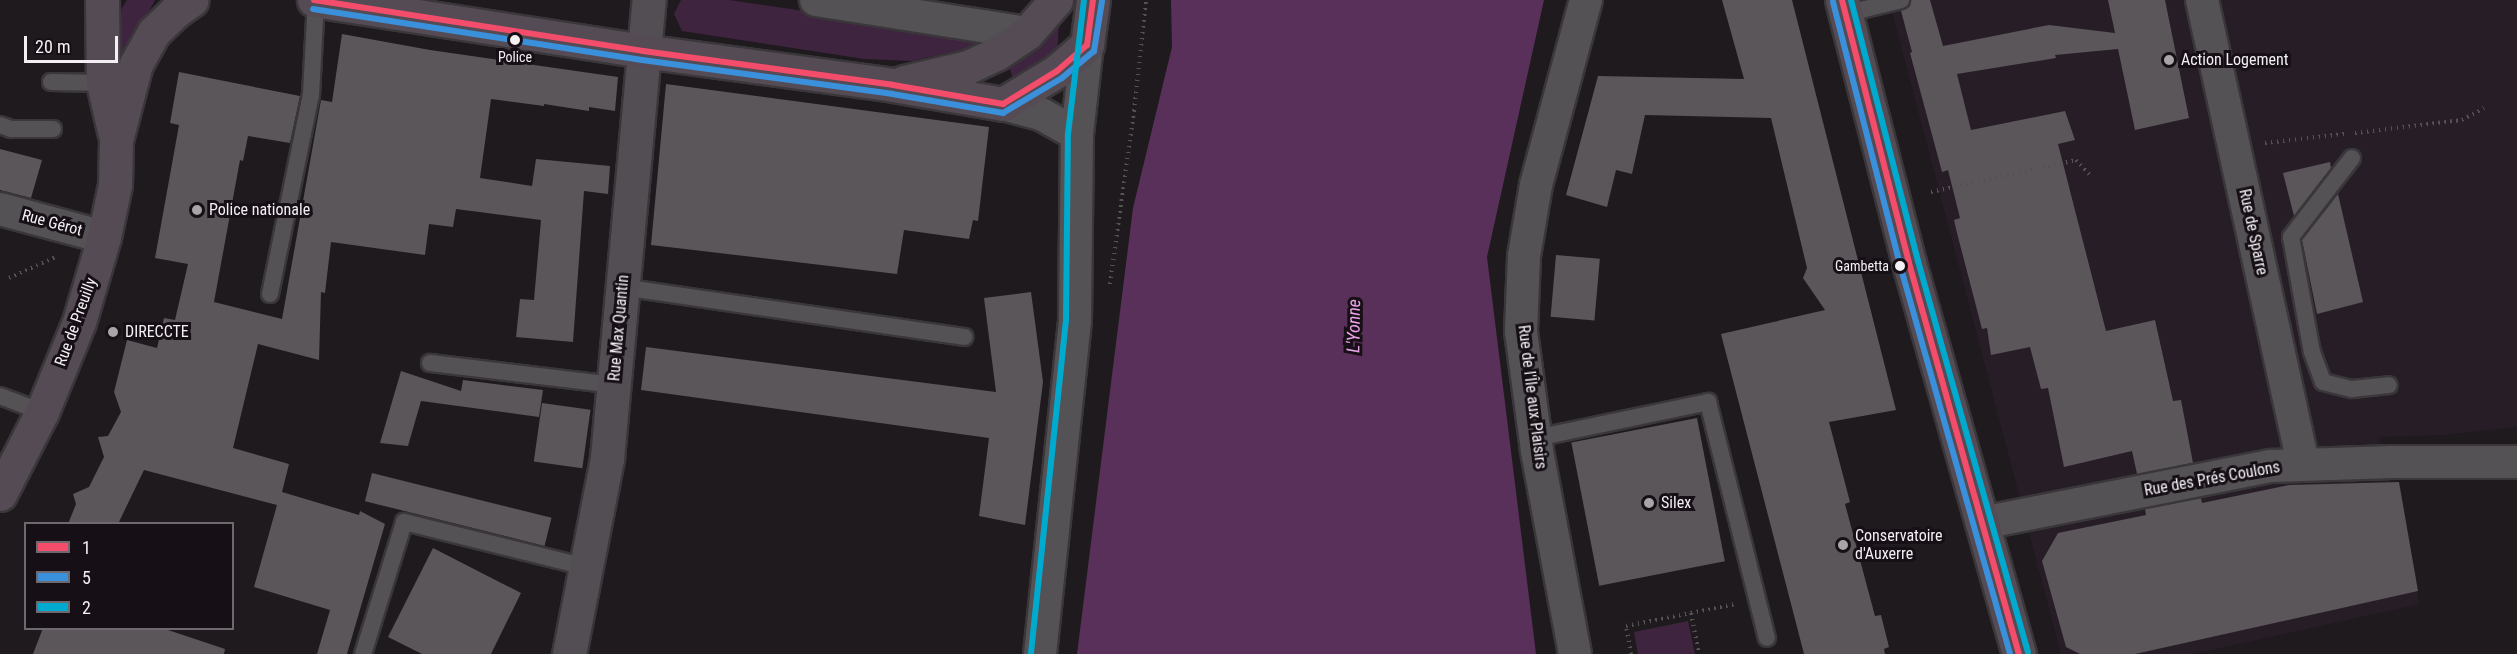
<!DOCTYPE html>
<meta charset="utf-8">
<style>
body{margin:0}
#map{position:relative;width:2517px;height:654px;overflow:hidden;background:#1f1a1e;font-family:"Roboto Condensed",sans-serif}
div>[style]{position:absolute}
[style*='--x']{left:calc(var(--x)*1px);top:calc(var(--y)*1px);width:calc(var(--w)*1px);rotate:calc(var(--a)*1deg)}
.built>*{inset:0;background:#271d27}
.green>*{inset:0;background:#3f243f}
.water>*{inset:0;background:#593059}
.building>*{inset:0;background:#5a565a;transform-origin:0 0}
.path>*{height:4px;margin-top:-2px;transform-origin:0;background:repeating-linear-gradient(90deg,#555254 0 1.5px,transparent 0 6px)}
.roads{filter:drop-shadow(2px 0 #3a373a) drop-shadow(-2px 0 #3a373a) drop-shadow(0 2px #3a373a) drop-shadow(0 -2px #3a373a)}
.lane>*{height:16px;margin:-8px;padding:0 8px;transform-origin:8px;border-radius:8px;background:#555255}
.street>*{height:32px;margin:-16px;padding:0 16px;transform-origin:16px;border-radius:16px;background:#555255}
.secondary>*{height:33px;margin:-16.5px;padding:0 16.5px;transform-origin:16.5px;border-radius:16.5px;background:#534e53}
.primary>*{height:33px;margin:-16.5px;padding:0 16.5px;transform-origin:16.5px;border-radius:16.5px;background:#554b54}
.bus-1>*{height:6px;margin:-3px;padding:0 3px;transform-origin:3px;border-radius:3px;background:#f44d6c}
.bus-2>*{height:6px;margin:-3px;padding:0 3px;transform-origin:3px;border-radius:3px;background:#3a90db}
.bus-3>*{height:6px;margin:-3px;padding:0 3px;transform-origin:3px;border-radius:3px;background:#00a9ce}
.dots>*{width:16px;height:16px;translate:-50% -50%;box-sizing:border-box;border:3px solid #161016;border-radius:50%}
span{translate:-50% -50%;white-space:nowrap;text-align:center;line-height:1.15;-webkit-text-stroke:6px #161016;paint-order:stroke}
.bus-label{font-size:14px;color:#f3eff3}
.right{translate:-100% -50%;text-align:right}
.poi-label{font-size:16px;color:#f3eff3}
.left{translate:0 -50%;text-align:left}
.street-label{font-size:16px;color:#f3eff3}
.water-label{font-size:18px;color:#eba4ea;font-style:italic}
.legend{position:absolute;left:24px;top:522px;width:210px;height:108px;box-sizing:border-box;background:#161016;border:2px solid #6e696e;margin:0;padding:8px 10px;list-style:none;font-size:18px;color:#f3eff3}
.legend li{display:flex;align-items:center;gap:12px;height:30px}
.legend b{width:30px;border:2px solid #6e696e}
.scale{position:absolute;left:24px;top:36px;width:94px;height:27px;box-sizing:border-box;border:3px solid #f3eff3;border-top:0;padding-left:8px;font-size:18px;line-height:21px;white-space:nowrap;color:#f3eff3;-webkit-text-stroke:4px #161016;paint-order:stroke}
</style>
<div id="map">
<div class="built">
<div style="clip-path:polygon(1889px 0,2517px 0,2517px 427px,2444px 435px,2379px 437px,2420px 604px,2193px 654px,2061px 654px)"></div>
</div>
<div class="green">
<div style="clip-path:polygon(127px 0,155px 0,121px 63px,114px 61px,114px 49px,122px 8px)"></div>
<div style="clip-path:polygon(681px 0,729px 0,980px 37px,981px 42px,973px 47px,912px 61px,864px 59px,682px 31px,674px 14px)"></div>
<div style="clip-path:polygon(1052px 24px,1059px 25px,1057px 54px,1013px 78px,1008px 64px)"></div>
<div style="clip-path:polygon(1688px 621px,1695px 654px,1638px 654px,1634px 632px)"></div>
</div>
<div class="water">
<div style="clip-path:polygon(1171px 0,1544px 0,1487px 257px,1536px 654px,1077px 654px,1133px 208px,1172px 47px)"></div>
</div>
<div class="building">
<div style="clip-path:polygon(1722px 0,1792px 0,1896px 410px,1829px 422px,1850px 502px,1845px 504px,1875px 616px,1881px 615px,1889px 647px,1884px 649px,1885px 654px,1804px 654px,1721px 334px,1825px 310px,1803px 278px,1807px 268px,1771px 118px,1645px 115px,1632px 174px,1616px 170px,1607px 207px,1566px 195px,1598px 76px,1744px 79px)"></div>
<div style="clip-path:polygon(1911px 0,1930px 0,1943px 46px,2049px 25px,2115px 33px,2108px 0,2165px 0,2189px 118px,2135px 130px,2118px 49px,2055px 55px,2056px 58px,1957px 74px,1971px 130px,2065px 111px,2075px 140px,2058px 144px,2106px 331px,2155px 320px,2173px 401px,2181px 400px,2193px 463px,2137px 474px,2132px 451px,2064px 467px,2048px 388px,2041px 389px,2030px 347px,1991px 355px,1987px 328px,1982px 329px,1957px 233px,1954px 220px,1960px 218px,1948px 170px,1942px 172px,1910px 53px,1912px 52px,1901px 11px,1909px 7px)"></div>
<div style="clip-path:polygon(342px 34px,430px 50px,618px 77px,615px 111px,589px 107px,589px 111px,544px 104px,544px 106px,491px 99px,480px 178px,532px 186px,536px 159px,610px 166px,608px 194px,584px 191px,573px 342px,516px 337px,520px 299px,534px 300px,541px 220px,456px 209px,453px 227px,429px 224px,425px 255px,331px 242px,325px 293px,321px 292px,319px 360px,258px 344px,233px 448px,289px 464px,282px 492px,359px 515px,360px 511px,385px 524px,347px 654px,317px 654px,330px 610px,254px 587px,277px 505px,144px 470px,118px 524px,68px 524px,76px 504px,73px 494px,89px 487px,104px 457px,98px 437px,108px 436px,121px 412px,114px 392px,127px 340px,157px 348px,164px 318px,175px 320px,188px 264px,155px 258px,179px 125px,170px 123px,179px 72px,300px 96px,290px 143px,248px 136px,243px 161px,240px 160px,214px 302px,282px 319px,321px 100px,332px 102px)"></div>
<div style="clip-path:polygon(666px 84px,989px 127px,978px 221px,973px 220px,969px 239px,904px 230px,897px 274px,651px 245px)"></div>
<div style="clip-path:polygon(0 149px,42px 160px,31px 198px,0 190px)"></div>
<div style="clip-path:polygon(2330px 162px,2331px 168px,2294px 216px,2283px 173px)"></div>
<div style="clip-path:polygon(2338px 194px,2363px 302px,2317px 314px,2302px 240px)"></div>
<div style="left:1556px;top:255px;width:44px;height:62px;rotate:5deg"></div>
<div style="clip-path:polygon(1031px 292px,1043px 382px,1025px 525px,979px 516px,989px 438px,641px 390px,646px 347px,996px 392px,984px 298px)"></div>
<div style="clip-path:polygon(401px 371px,461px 391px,463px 380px,543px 390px,539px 417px,421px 401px,408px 446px,380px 443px)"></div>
<div style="left:542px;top:403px;width:49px;height:59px;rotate:8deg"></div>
<div style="left:1697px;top:418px;width:146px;height:128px;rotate:79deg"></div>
<div style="left:372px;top:473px;width:185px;height:29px;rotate:14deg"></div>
<div style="clip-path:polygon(2399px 482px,2418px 591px,2135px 654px,2080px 654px,2066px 647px,2042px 561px,2058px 533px,2146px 515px,2145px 509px,2201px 498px,2202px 503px,2289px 485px)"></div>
<div style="clip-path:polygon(433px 548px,521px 593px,491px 654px,422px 654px,388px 637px)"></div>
<div style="clip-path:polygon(43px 628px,162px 628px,225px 649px,224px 654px,33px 654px)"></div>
</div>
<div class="path">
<div style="--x:2355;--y:133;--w:108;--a:-6.9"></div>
<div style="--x:2462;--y:120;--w:25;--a:-29"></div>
<div style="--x:2265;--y:143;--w:80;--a:-6.5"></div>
<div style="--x:1931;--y:192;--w:148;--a:-12.4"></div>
<div style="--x:2076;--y:160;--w:21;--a:47"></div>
<div style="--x:9;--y:278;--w:51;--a:-24.1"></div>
<div style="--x:1110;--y:284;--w:175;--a:-82.1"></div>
<div style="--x:1134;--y:111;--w:112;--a:-83.8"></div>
<div style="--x:1691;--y:613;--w:42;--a:79"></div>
<div style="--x:1631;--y:654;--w:28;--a:-100"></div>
<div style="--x:1626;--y:626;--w:112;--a:-11.3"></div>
</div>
<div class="roads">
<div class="lane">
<div style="--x:1845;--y:14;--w:58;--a:-14"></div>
<div style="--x:51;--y:82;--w:56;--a:1"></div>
<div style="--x:0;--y:125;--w:12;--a:20"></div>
<div style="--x:11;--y:129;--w:42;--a:0"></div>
<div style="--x:2352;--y:158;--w:100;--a:127.7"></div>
<div style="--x:2291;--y:237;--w:117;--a:79.7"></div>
<div style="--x:2312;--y:352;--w:32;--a:70"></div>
<div style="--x:2323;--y:382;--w:30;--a:14"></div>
<div style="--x:2352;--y:389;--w:37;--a:-6"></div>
<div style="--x:622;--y:287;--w:346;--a:8.3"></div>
<div style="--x:270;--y:294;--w:203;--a:-78.4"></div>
<div style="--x:311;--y:95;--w:95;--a:-87"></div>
<div style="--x:430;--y:363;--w:185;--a:6.8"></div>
<div style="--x:0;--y:396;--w:45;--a:20.9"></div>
<div style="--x:1536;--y:438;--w:176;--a:-11.8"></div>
<div style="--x:1708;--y:402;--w:243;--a:76"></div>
<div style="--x:363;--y:654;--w:138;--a:-72.7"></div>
<div style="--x:404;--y:522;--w:187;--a:13.9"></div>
</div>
<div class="street">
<div style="--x:816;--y:0;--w:214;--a:8.9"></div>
<div style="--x:2202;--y:0;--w:475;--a:77.7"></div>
<div style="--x:1003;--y:104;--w:39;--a:15"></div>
<div style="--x:1041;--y:114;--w:41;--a:29.1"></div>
<div style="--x:0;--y:209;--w:108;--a:15.1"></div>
<div style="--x:1982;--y:523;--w:295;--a:-11.2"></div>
<div style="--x:2271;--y:466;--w:122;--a:-1.9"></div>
<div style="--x:2393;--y:462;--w:124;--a:0"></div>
<div style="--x:1040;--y:654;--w:335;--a:-84"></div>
<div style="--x:1075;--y:321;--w:187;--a:-89.4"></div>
<div style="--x:1077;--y:134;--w:90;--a:-83.6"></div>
<div style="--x:1575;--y:654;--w:208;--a:-100.6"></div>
<div style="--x:1537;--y:450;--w:120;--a:-97.7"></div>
<div style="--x:1521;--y:331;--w:75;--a:-87.7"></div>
<div style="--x:1524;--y:256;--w:72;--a:-80.4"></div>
<div style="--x:1536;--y:185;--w:192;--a:-74.9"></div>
</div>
<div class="secondary">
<div style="--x:569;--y:654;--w:200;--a:-79"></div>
<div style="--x:607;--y:458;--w:460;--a:-84.8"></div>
</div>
<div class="primary">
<div style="--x:102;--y:0;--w:83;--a:89.3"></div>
<div style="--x:103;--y:83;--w:53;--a:77"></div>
<div style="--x:314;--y:0;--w:333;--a:8.8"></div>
<div style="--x:643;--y:51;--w:252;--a:7.7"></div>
<div style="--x:893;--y:85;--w:112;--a:9.8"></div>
<div style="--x:1003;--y:104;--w:63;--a:-31.4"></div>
<div style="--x:1057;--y:71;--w:40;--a:-41"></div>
<div style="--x:1087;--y:45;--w:45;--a:-82.4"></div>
<div style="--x:1842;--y:0;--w:271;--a:75.7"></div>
<div style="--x:1909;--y:263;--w:406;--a:74.3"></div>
<div style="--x:904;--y:82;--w:66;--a:-13.2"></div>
<div style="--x:968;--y:67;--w:31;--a:-25"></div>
<div style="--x:996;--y:54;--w:37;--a:-34"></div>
<div style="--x:1027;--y:33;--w:44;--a:-48.7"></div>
<div style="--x:0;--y:494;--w:92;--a:-62.9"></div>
<div style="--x:42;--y:412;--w:97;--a:-67.7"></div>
<div style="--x:79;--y:322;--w:89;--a:-73.6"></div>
<div style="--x:104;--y:237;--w:53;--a:-78.1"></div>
<div style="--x:115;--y:185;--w:45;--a:-88.7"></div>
<div style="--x:116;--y:140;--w:79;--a:-75.3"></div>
<div style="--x:136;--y:64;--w:37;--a:-61"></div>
<div style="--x:154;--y:32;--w:30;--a:-44"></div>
<div style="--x:176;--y:11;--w:19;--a:-35"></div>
</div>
</div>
<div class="bus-1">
<div style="--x:314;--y:0;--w:333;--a:8.8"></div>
<div style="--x:643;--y:51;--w:252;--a:7.7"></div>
<div style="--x:893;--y:85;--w:112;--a:9.8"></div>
<div style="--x:1003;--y:104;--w:63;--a:-31.4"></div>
<div style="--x:1057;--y:71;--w:40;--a:-41"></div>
<div style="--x:1087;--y:45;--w:45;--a:-82.4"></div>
<div style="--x:1842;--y:0;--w:271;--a:75.7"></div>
<div style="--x:1909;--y:263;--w:406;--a:74.3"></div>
</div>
<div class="bus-2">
<div style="--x:1833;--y:2;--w:271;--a:75.7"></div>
<div style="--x:1900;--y:265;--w:404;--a:74.2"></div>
<div style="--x:313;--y:9;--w:333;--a:8.8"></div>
<div style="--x:642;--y:60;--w:252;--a:7.7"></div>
<div style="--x:892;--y:94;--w:113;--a:9.7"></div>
<div style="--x:1003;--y:113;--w:69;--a:-30.7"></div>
<div style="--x:1062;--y:78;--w:42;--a:-40.2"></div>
<div style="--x:1094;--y:51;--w:51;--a:-80.9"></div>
</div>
<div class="bus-3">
<div style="--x:1851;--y:0;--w:269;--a:75.6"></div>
<div style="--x:1918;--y:261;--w:406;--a:74.3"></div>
<div style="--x:1031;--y:653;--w:335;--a:-84"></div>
<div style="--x:1066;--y:320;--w:186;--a:-89.4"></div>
<div style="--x:1068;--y:134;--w:135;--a:-83.2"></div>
</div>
<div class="dots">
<div style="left:515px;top:40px;background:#f3eff3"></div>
<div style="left:2169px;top:60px;background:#a9a4a8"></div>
<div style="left:197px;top:210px;background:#a9a4a8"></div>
<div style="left:1900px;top:266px;background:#f3eff3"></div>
<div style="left:113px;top:332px;background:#a9a4a8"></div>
<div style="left:1649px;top:503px;background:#a9a4a8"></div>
<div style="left:1843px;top:545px;background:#a9a4a8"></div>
</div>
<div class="bus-label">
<span style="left:515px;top:57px">Police</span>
<span class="right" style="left:1889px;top:266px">Gambetta</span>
</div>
<div class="poi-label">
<span class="left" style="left:2181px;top:60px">Action Logement</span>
<span class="left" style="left:209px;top:210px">Police nationale</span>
<span class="left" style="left:125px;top:332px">DIRECCTE</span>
<span class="left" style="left:1661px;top:503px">Silex</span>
<span class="left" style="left:1855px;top:545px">Conservatoire<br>d'Auxerre</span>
</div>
<div class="street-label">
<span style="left:52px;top:223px;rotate:15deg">Rue Gérot</span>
<span style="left:2253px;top:232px;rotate:78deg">Rue de Sparre</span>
<span style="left:76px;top:322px;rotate:-70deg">Rue de Preuilly</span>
<span style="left:619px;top:328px;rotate:-85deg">Rue Max Quantin</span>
<span style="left:1532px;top:397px;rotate:83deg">Rue de l'Île aux Plaisirs</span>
<span style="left:2212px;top:479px;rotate:-10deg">Rue des Prés Coulons</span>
</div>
<div class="water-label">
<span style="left:1354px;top:326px;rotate:-89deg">L'Yonne</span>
</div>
<ul class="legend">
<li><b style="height:8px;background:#f44d6c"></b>1</li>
<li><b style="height:8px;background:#3a90db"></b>5</li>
<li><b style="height:8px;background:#00a9ce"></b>2</li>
</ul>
<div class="scale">20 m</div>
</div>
